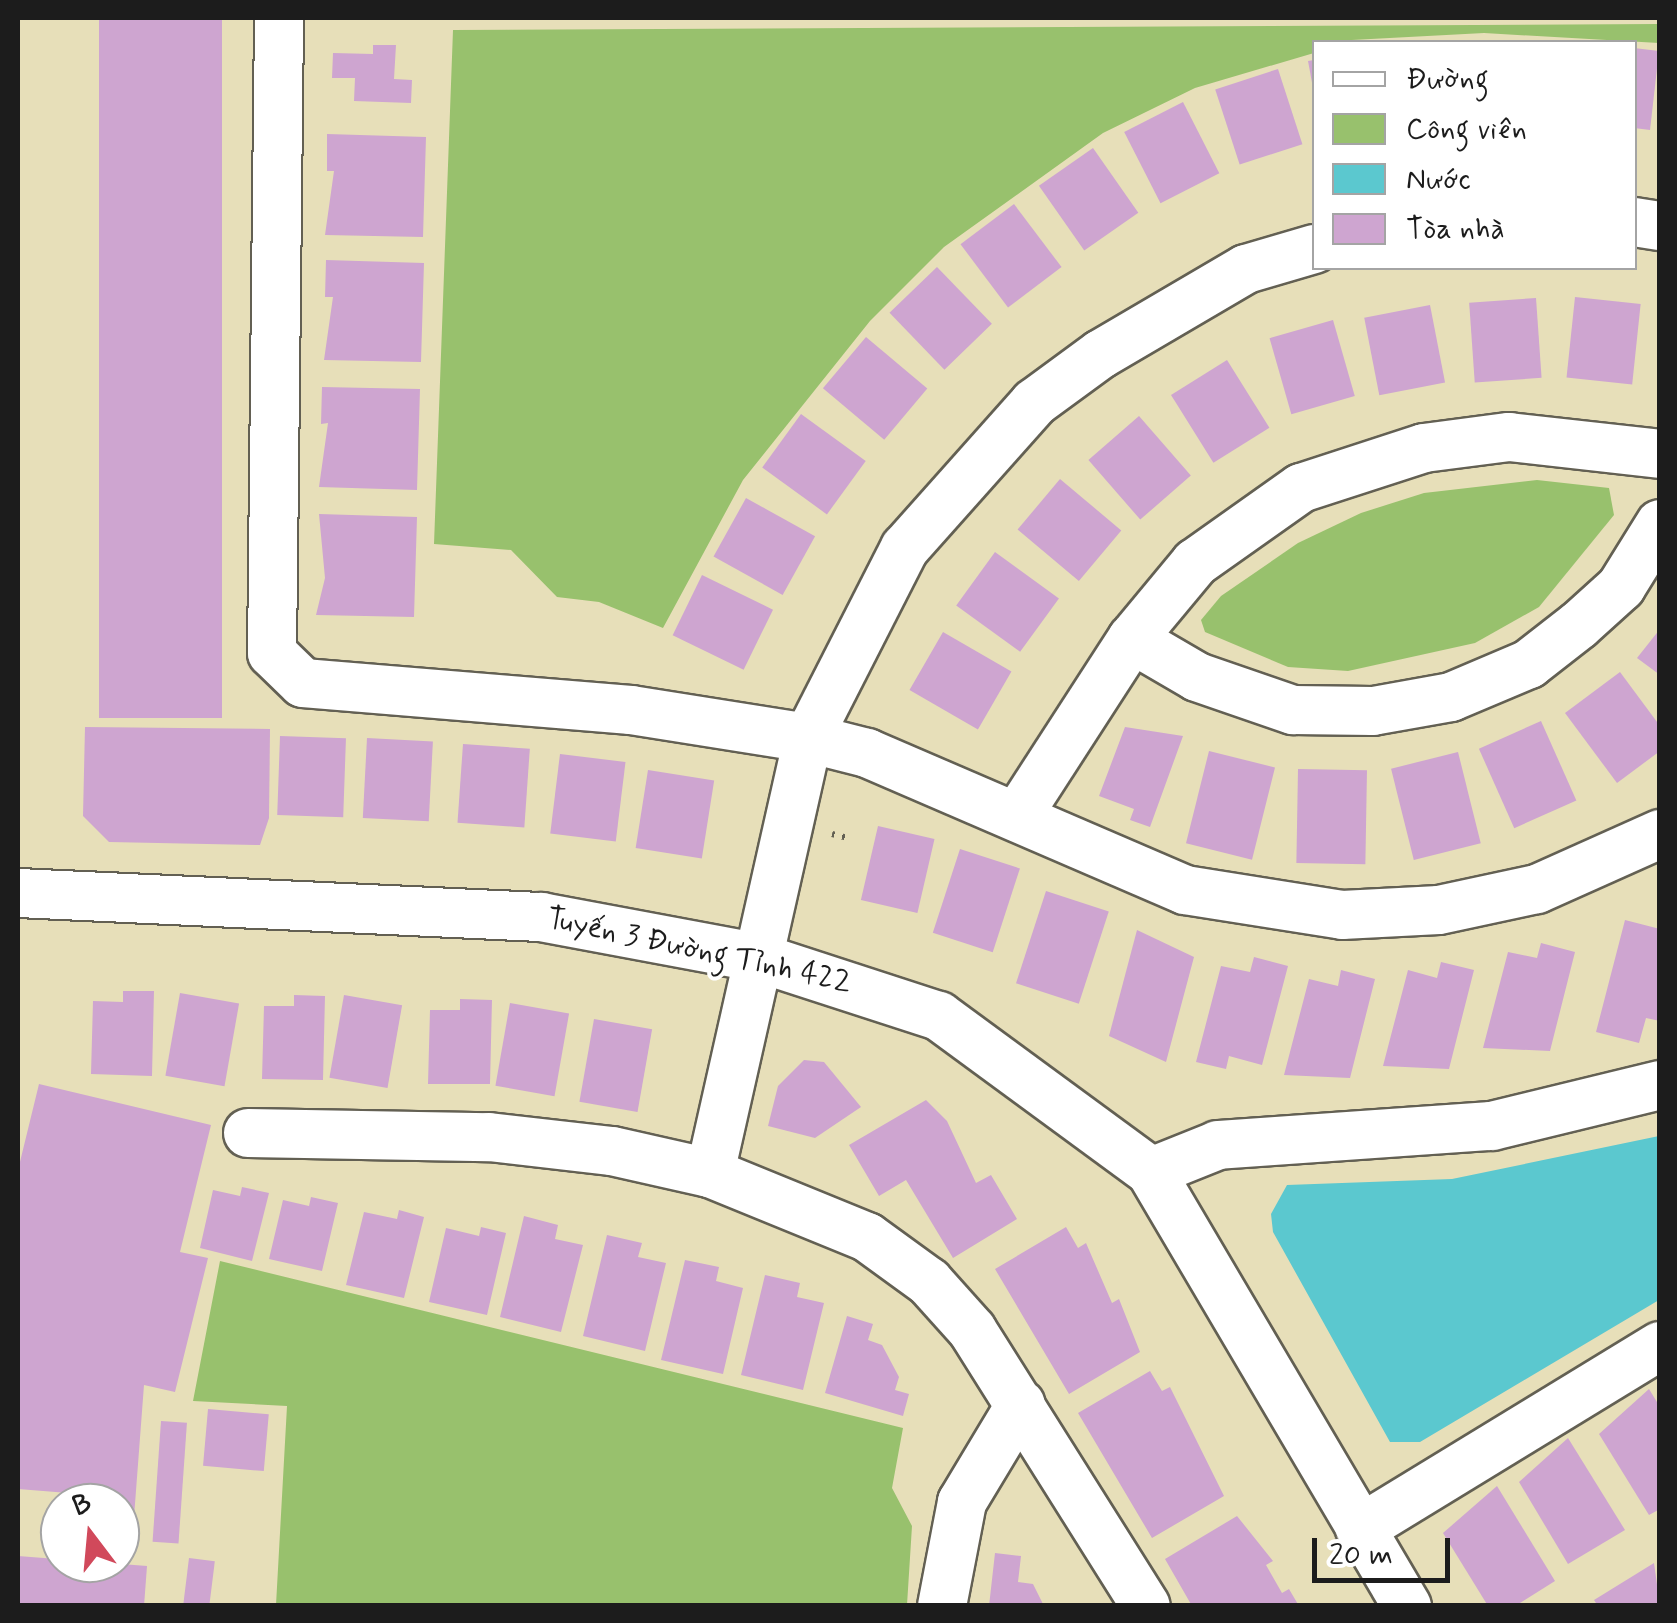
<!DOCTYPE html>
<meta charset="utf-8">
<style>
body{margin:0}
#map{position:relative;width:1677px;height:1623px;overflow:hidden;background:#e7dfb9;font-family:Mynerve,sans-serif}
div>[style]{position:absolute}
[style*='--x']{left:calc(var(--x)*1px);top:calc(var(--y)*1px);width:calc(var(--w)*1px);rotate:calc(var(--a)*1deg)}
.green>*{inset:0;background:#98c16d}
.water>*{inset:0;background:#5bc8cf}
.building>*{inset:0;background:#cea5d0;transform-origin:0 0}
.path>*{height:6px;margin-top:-3px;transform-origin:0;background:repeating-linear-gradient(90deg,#636053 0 2.5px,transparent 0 10.5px)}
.roads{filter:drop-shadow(2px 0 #636053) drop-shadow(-2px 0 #636053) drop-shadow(0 2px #636053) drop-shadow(0 -2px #636053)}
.street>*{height:48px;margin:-24px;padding:0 24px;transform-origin:24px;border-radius:24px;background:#fff}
span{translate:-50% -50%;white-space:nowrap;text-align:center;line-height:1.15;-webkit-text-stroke:8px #fff;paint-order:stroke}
.street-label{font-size:30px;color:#1c1c1c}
.frame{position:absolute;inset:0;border:20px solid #1c1c1c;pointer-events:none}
.legend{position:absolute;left:1312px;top:40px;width:325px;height:230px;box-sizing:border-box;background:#fff;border:2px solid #a4a4a4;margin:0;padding:12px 18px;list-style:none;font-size:30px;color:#1c1c1c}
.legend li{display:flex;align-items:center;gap:20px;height:50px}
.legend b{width:50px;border:2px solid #a4a4a4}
.north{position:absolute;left:40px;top:1483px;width:100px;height:100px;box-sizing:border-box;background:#fff;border:2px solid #a4a4a4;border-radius:50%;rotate:344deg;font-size:28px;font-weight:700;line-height:40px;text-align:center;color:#1c1c1c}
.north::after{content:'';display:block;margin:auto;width:35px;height:45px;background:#d1495b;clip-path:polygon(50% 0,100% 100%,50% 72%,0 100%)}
.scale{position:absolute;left:1312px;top:1538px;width:138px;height:45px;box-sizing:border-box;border:5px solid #1c1c1c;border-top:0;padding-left:12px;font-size:30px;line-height:35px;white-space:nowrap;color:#1c1c1c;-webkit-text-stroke:8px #fff;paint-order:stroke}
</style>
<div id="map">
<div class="green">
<div style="clip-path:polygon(1659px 24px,1659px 43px,1484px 33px,1314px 42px,1314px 53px,1195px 88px,1103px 133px,944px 247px,870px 321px,743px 480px,663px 628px,599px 602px,557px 597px,511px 550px,434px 544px,453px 30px)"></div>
<div style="clip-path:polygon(1537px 480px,1609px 488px,1614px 515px,1539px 607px,1475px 643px,1348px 671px,1288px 667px,1205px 632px,1201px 620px,1221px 596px,1298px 543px,1361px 513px,1424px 493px)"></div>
<div style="clip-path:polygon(220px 1261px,903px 1428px,892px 1488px,912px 1526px,907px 1605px,276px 1605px,287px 1406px,193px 1401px)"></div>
</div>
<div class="water">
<div style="clip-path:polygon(1659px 1136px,1659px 1300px,1420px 1442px,1390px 1442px,1273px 1232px,1271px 1214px,1287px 1185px,1452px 1179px)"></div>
</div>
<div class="building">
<div style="left:99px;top:18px;width:123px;height:700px"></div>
<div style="clip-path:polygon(373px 45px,396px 45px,394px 79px,412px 80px,411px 103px,354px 101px,355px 78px,332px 78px,333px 53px,373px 54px)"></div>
<div style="clip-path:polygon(1634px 48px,1659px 51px,1650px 130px,1634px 128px)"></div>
<div style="clip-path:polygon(1314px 60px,1314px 88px,1313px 88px,1308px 61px)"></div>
<div style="left:1278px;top:69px;width:79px;height:66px;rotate:72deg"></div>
<div style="left:1183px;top:102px;width:80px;height:66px;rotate:63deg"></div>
<div style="clip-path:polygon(327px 134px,426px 137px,423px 237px,325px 235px,334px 171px,327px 171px)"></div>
<div style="left:1093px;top:148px;width:79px;height:66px;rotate:55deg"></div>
<div style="left:1014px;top:204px;width:79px;height:67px;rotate:53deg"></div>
<div style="clip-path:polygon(326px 260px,424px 263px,421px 362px,324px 360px,333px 297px,325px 297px)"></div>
<div style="left:937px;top:267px;width:79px;height:66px;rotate:46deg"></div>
<div style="left:1575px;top:297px;width:66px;height:81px;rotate:6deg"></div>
<div style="left:1536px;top:298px;width:80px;height:67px;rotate:86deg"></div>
<div style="left:1430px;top:305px;width:79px;height:67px;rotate:79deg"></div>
<div style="left:1333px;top:320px;width:79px;height:66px;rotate:74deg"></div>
<div style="left:866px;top:337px;width:80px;height:67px;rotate:40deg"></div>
<div style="left:1227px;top:360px;width:80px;height:66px;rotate:58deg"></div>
<div style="clip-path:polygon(322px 387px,420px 389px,417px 490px,319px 487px,328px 423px,321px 424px)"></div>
<div style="left:801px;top:414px;width:80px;height:66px;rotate:36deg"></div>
<div style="left:1139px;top:416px;width:79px;height:67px;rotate:49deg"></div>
<div style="left:1060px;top:479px;width:80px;height:66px;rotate:40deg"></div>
<div style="left:746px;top:498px;width:79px;height:67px;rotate:29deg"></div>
<div style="clip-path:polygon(319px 514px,417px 517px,414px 617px,316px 615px,325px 578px)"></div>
<div style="left:995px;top:552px;width:79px;height:66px;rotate:36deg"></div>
<div style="left:702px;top:575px;width:79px;height:67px;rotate:26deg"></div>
<div style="clip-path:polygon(1660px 629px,1660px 675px,1637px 658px)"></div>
<div style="left:943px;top:632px;width:79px;height:67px;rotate:30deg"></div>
<div style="clip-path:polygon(1620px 672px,1660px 726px,1660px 751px,1617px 783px,1565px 713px)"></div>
<div style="left:1541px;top:721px;width:87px;height:68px;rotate:66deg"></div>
<div style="clip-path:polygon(85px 727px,270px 729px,269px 818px,260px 845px,109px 842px,83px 816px)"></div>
<div style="clip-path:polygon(1125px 727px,1183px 736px,1150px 827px,1130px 820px,1134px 809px,1099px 796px)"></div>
<div style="left:280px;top:736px;width:66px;height:79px;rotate:2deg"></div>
<div style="left:367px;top:738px;width:66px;height:80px;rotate:3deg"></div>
<div style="left:463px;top:744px;width:67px;height:79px;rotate:4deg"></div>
<div style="left:1209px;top:751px;width:68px;height:95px;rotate:14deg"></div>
<div style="left:1458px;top:752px;width:94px;height:69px;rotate:76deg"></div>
<div style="left:560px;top:754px;width:66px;height:80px;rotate:7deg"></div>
<div style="left:1298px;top:769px;width:69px;height:94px;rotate:1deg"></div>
<div style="left:648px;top:770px;width:67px;height:79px;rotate:9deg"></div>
<div style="left:878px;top:826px;width:58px;height:76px;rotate:13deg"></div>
<div style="left:960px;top:849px;width:63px;height:88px;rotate:18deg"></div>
<div style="left:1046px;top:891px;width:66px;height:97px;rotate:18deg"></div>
<div style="clip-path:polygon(1625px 920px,1660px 929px,1660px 1021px,1646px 1018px,1639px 1043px,1596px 1032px)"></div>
<div style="clip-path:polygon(1137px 930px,1194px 957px,1166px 1062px,1109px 1036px)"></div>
<div style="clip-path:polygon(1541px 943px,1575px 952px,1550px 1051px,1483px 1048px,1508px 952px,1537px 958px)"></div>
<div style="clip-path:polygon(1254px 957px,1288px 966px,1262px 1065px,1229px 1056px,1226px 1069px,1196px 1062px,1221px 966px,1250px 972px)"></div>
<div style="clip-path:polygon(1441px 962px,1474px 970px,1449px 1069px,1383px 1066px,1408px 970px,1437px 978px)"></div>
<div style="clip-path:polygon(1341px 970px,1375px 979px,1350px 1078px,1284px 1075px,1309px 979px,1338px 986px)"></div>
<div style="clip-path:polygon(123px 991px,154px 991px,152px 1076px,91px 1074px,93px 1001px,123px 1002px)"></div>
<div style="left:180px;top:993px;width:60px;height:84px;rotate:10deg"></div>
<div style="clip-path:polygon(294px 995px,325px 996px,323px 1080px,262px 1079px,264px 1006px,294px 1006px)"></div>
<div style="left:344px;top:995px;width:59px;height:84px;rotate:10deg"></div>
<div style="clip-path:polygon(460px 999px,492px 1000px,490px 1084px,428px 1084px,430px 1010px,460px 1010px)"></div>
<div style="left:510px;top:1003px;width:60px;height:84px;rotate:10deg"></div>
<div style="left:594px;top:1019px;width:59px;height:84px;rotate:10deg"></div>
<div style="clip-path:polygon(804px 1060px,824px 1062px,861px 1107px,815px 1138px,768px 1126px,778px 1086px)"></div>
<div style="clip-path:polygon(39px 1084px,211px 1125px,180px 1252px,208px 1258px,175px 1392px,144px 1385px,134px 1517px,120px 1516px,120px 1503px,106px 1496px,18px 1489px,18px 1170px)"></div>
<div style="clip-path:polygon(926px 1100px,947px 1121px,976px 1183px,991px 1175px,1017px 1219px,953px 1258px,906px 1180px,879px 1196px,849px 1145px)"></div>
<div style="clip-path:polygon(242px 1187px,269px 1193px,252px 1261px,200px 1248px,213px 1190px,240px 1196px)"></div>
<div style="clip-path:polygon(311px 1197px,338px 1203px,322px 1271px,269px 1259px,283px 1200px,309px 1206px)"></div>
<div style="clip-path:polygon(399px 1210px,424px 1217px,404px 1298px,346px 1285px,364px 1212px,397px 1219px)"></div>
<div style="clip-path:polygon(524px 1216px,558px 1225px,555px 1239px,583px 1245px,561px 1332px,500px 1317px)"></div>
<div style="clip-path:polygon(481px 1227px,506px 1233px,487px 1315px,429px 1302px,446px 1228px,479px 1236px)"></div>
<div style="clip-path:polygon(1066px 1227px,1078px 1248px,1086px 1243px,1112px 1303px,1119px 1299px,1140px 1352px,1069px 1394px,995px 1269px)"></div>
<div style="clip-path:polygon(607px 1235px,642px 1243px,638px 1257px,666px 1263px,645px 1351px,583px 1336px)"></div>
<div style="clip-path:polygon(685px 1260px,719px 1267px,716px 1281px,743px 1288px,723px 1374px,661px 1360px)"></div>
<div style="clip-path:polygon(765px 1275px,800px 1283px,797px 1297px,824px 1303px,803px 1390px,741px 1375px)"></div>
<div style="clip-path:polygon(847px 1316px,873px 1324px,868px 1340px,882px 1345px,899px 1377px,895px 1390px,909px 1394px,903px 1416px,825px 1393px)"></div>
<div style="clip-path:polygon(1150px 1371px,1162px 1391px,1170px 1387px,1224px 1496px,1152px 1538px,1078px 1413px)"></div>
<div style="clip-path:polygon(1649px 1389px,1660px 1407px,1660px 1509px,1649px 1515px,1599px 1434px)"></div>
<div style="left:208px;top:1409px;width:61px;height:57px;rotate:5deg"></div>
<div style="left:161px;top:1421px;width:26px;height:121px;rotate:4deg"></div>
<div style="clip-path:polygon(1568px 1438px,1625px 1530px,1568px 1564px,1519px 1482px)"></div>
<div style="clip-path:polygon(1497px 1486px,1555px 1581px,1515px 1606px,1488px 1606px,1443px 1533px)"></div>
<div style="clip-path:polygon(1237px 1516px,1273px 1561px,1266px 1565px,1282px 1593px,1289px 1589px,1299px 1606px,1192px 1606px,1165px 1559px)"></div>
<div style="clip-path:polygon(995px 1553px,1021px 1556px,1018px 1582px,1033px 1584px,1044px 1606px,989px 1606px)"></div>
<div style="clip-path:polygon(18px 1556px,147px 1566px,144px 1606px,18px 1606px)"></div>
<div style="left:189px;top:1558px;width:26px;height:48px;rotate:7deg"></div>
<div style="clip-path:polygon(1654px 1563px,1660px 1606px,1598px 1606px,1594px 1600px)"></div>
</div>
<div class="path">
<div style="--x:832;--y:834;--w:16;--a:14"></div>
</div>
<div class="roads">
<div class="street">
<div style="--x:279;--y:18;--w:635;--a:90.63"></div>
<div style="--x:272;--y:653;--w:43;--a:44.1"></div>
<div style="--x:303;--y:683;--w:329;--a:4.7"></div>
<div style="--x:631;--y:710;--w:179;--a:9"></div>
<div style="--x:808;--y:738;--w:61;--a:14.3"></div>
<div style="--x:867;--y:753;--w:346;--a:23.3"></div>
<div style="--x:1185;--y:890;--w:159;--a:9"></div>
<div style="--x:1342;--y:915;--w:97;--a:-3"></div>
<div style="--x:1439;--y:910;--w:100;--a:-12.1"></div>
<div style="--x:1537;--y:889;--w:135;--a:-24.1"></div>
<div style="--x:1634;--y:222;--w:26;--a:9"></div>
<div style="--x:1132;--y:639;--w:75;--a:30.3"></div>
<div style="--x:1197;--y:677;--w:102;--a:19"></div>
<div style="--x:1293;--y:710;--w:80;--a:0.7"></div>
<div style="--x:1373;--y:711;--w:79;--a:-10.2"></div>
<div style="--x:1451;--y:697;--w:85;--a:-22.9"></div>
<div style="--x:1529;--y:664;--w:63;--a:-38"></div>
<div style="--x:1579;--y:625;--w:57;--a:-42.1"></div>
<div style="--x:1621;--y:587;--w:74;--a:-58.2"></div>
<div style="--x:1018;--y:815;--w:210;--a:-57.1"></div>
<div style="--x:1132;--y:639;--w:99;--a:-50.3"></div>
<div style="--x:1195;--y:563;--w:130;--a:-35.3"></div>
<div style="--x:1301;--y:488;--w:129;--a:-18"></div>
<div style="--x:1424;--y:448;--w:86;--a:-7.4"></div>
<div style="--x:1509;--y:437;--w:152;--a:6.4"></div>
<div style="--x:18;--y:893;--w:524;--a:2.63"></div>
<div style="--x:541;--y:917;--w:223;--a:10.6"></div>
<div style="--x:760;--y:958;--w:188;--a:18"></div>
<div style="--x:939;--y:1016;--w:263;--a:36.3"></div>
<div style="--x:1151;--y:1172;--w:504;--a:59.47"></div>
<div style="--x:248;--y:1133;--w:241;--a:1"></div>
<div style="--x:489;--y:1137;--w:124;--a:6.5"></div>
<div style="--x:612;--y:1151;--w:100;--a:12.7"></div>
<div style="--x:710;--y:1173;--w:170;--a:22.2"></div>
<div style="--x:867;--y:1237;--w:77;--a:36"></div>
<div style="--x:929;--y:1282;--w:64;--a:48.1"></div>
<div style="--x:972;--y:1330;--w:326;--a:57.8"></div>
<div style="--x:1151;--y:1172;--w:72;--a:-21.9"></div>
<div style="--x:1218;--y:1145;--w:275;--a:-4"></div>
<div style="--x:1492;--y:1126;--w:173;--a:-13.7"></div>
<div style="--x:710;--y:1173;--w:446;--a:-77.3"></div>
<div style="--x:808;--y:738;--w:213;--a:-63"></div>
<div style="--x:905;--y:548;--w:194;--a:-48.3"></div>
<div style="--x:1034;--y:403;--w:83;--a:-36.2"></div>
<div style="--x:1101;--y:354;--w:168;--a:-30.4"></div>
<div style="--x:1246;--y:269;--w:71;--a:-16.4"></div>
<div style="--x:1360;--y:1529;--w:351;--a:-31.4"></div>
<div style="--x:942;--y:1606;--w:106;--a:-79.1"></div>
<div style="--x:962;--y:1502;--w:114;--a:-59"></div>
</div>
</div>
<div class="street-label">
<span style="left:699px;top:951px;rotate:12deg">Tuyến 3 Đường Tỉnh 422</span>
</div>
<div class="frame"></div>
<ul class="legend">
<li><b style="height:12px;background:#fff"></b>Đường</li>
<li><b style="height:28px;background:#98c16d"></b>Công viên</li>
<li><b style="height:28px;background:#5bc8cf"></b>Nước</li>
<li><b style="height:28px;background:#cea5d0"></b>Tòa nhà</li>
</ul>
<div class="north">B</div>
<div class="scale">20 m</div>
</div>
